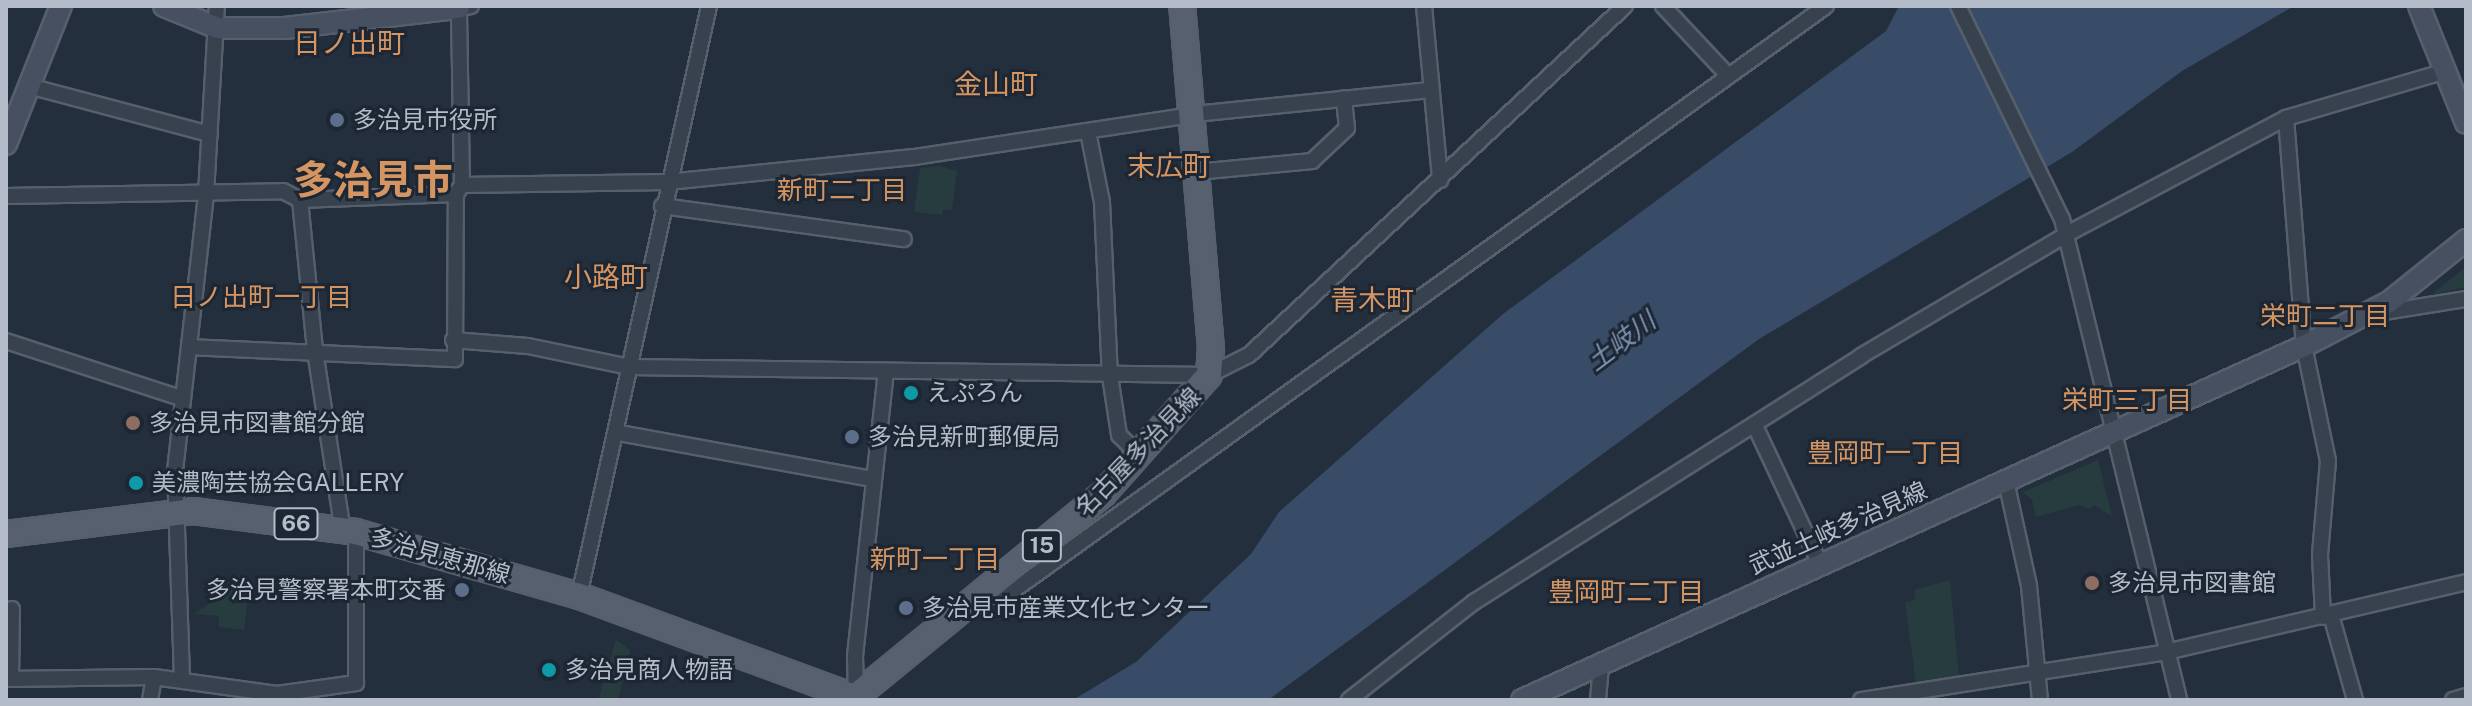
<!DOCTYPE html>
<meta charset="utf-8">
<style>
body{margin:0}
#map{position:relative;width:2472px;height:706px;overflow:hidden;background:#242f3e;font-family:"Public Sans","Noto Sans JP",sans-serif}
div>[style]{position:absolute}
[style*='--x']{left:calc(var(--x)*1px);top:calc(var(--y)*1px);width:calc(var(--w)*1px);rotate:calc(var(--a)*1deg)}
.green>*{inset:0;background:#263c3f}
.water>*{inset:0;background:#394c67}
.roads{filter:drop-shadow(2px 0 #565f6c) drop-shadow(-2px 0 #565f6c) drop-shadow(0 2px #565f6c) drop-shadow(0 -2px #565f6c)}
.street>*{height:14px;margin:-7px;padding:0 7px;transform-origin:7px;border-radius:7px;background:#38414e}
.secondary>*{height:20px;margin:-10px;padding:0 10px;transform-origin:10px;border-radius:10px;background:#465061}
.primary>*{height:24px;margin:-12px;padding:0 12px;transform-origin:12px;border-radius:12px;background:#56606e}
.dots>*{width:22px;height:22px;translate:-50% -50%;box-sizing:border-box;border:4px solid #1d2633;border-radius:50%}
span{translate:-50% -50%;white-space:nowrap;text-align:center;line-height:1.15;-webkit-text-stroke:6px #1d2633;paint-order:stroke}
.shield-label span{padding:2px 6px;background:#1d2633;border:2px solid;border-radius:6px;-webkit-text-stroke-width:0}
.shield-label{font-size:22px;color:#b4bcc9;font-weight:700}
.poi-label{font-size:24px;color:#b4bcc9}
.left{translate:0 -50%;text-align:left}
.right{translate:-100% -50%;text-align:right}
.street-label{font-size:24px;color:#b4bcc9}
.neighbourhood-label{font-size:26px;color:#d59563}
.water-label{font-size:26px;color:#7c92b1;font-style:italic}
.quarter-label{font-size:28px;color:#d59563}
.town-label{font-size:40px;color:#d59563;font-weight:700}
.frame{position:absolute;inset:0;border:8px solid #b4bcc9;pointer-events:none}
</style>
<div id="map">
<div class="green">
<div style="clip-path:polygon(940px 166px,957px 171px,952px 210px,943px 210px,942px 215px,914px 212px,920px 168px)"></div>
<div style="clip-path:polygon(2466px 267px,2466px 287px,2434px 294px,2437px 290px)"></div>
<div style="clip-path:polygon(2098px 460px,2112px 516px,2094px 505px,2090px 509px,2079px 505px,2036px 517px,2032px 500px,2023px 492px)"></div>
<div style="clip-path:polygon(1950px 580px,1959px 678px,1916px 683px,1905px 602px,1915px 600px,1914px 590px)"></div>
<div style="clip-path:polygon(218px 588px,242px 591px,247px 603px,244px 630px,219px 627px,219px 616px,194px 614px,217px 598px)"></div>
<div style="clip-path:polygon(616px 640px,630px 650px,618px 700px,598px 700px)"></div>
</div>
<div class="water">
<div style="clip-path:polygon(1899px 6px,2294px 6px,2182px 71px,2072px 152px,1759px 339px,1268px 700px,1073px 700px,1136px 662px,1251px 554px,1279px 512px,1503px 314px,1886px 31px)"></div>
</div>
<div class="roads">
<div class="street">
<div style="--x:1424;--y:6;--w:175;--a:84.7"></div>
<div style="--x:1663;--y:6;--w:92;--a:46.8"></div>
<div style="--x:1958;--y:6;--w:237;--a:64"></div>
<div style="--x:2062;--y:219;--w:495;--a:76.3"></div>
<div style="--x:29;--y:86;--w:187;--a:14.9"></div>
<div style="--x:2286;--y:118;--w:229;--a:85.5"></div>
<div style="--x:2304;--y:346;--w:117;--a:78.2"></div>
<div style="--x:2328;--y:461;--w:94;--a:94.9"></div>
<div style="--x:2320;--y:555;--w:62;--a:87.2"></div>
<div style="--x:1088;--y:132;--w:71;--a:78.7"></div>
<div style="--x:1102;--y:202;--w:174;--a:87.4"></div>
<div style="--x:1110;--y:376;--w:60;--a:81.3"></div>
<div style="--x:1119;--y:435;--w:28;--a:45"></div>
<div style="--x:1196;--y:172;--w:117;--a:-5.4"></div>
<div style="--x:1312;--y:161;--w:48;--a:-43.3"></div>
<div style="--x:1347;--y:128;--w:30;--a:-96"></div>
<div style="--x:462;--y:185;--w:206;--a:-0.8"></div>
<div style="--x:668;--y:182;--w:247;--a:-5.8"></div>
<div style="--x:914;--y:157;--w:293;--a:-8.6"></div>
<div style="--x:1204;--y:113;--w:228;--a:-5.8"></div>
<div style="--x:6;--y:196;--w:277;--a:-1"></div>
<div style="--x:283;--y:191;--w:19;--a:28"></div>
<div style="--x:300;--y:200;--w:156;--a:-2.2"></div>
<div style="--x:300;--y:200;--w:152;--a:84.3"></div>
<div style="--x:315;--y:351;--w:182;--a:81.2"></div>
<div style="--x:662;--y:206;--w:244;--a:7.8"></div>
<div style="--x:2372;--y:314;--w:95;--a:-9.1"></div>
<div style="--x:453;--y:340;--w:75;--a:4.6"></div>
<div style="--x:528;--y:346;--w:103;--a:11.7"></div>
<div style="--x:629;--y:367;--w:580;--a:0.79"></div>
<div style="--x:1209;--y:375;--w:45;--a:-26.6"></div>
<div style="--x:1249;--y:355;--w:513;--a:-42.87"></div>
<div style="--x:6;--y:341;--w:186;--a:18.1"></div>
<div style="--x:189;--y:347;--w:266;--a:2.6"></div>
<div style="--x:455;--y:359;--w:165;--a:-89.7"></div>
<div style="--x:456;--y:194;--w:11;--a:-56"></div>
<div style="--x:462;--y:185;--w:177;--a:-91"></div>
<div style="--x:459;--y:8;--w:12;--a:-9"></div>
<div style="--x:1756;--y:428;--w:150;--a:64.8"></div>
<div style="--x:619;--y:433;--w:258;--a:10.3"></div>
<div style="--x:2006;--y:481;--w:107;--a:77.6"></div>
<div style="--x:2029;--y:586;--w:115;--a:84.5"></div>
<div style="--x:579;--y:596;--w:604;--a:-77.57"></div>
<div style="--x:984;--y:598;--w:31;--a:-15"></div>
<div style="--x:1014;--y:590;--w:1000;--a:-35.72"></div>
<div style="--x:2331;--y:615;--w:88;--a:74.2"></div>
<div style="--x:11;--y:678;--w:69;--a:-89.2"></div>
<div style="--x:6;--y:679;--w:148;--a:-0.8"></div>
<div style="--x:154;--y:677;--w:124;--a:7.9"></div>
<div style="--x:277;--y:694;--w:80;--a:-7.9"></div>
<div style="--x:356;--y:683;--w:151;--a:-90"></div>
<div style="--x:182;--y:679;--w:208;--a:-91.9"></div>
<div style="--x:175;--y:471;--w:279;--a:-83.6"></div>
<div style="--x:206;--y:194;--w:188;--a:-86.7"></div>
<div style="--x:856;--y:696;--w:40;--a:-91.4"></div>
<div style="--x:855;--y:656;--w:287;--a:-83.8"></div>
<div style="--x:150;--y:700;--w:23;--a:-80"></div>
<div style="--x:1349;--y:700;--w:159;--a:-38.1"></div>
<div style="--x:1474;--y:602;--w:459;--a:-32.4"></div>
<div style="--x:1861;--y:356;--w:239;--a:-30.6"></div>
<div style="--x:2067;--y:234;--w:248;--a:-27.9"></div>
<div style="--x:2286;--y:118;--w:167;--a:-16.4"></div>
<div style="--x:1598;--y:700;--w:36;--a:-85"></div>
<div style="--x:1861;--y:700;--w:309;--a:-8.9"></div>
<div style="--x:2166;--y:652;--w:308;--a:-13.1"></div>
<div style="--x:2453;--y:700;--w:14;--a:-17"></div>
</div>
<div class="secondary">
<div style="--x:164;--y:6;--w:58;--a:22.2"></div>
<div style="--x:218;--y:28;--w:67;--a:0"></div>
<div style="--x:285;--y:28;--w:175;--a:-6.6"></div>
<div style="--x:2419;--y:6;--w:126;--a:68.1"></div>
<div style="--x:6;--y:144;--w:149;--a:-68.3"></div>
<div style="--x:1522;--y:700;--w:858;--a:-24.36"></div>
<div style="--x:2304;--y:346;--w:96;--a:-27.4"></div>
<div style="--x:2389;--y:302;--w:99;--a:-38.8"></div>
</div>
<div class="primary">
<div style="--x:6;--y:534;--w:188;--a:-7"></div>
<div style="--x:193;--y:511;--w:164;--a:7.3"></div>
<div style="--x:356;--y:532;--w:232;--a:16"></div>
<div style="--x:579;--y:596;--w:301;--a:20.2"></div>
<div style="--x:856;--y:696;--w:319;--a:-39.3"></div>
<div style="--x:1103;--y:494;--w:159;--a:-48.3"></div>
<div style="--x:1209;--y:375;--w:26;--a:-86"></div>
<div style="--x:1211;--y:349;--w:344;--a:-94.8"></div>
</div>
</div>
<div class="dots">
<div style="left:337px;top:120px;background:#5c6f8a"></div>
<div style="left:911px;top:393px;background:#0f9aa8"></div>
<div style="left:133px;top:423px;background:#8d6e63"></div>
<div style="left:852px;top:437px;background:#5c6f8a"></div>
<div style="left:136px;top:483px;background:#0f9aa8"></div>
<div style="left:2092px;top:583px;background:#8d6e63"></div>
<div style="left:462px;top:590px;background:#5c6f8a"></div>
<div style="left:906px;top:608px;background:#5c6f8a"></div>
<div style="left:549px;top:670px;background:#0f9aa8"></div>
</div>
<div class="shield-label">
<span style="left:296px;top:524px">66</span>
<span style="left:1042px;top:546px">15</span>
</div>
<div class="poi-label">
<span class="left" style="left:353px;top:120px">多治見市役所</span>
<span class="left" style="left:927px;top:393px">えぷろん</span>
<span class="left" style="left:149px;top:423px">多治見市図書館分館</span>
<span class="left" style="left:868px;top:437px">多治見新町郵便局</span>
<span class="left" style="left:152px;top:483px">美濃陶芸協会GALLERY</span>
<span class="left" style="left:2108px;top:583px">多治見市図書館</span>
<span class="right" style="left:446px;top:590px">多治見警察署本町交番</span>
<span class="left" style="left:922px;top:608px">多治見市産業文化センター</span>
<span class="left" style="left:565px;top:670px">多治見商人物語</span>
</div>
<div class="street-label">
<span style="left:1138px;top:452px;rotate:-46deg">名古屋多治見線</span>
<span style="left:1838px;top:528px;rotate:-24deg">武並土岐多治見線</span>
<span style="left:440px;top:556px;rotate:16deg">多治見恵那線</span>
</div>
<div class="neighbourhood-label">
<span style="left:842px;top:190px">新町二丁目</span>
<span style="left:261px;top:297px">日ノ出町一丁目</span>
<span style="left:2325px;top:316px">栄町二丁目</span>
<span style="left:2127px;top:400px">栄町三丁目</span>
<span style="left:1885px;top:453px">豊岡町一丁目</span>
<span style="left:935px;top:559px">新町一丁目</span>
<span style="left:1626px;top:592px">豊岡町二丁目</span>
</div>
<div class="water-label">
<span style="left:1621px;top:341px;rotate:-37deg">土岐川</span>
</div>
<div class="quarter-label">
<span style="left:349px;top:43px">日ノ出町</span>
<span style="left:996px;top:84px">金山町</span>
<span style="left:1169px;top:166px">末広町</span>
<span style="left:606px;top:277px">小路町</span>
<span style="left:1372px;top:300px">青木町</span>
</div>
<div class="town-label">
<span style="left:373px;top:180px">多治見市</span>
</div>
<div class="frame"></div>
</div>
